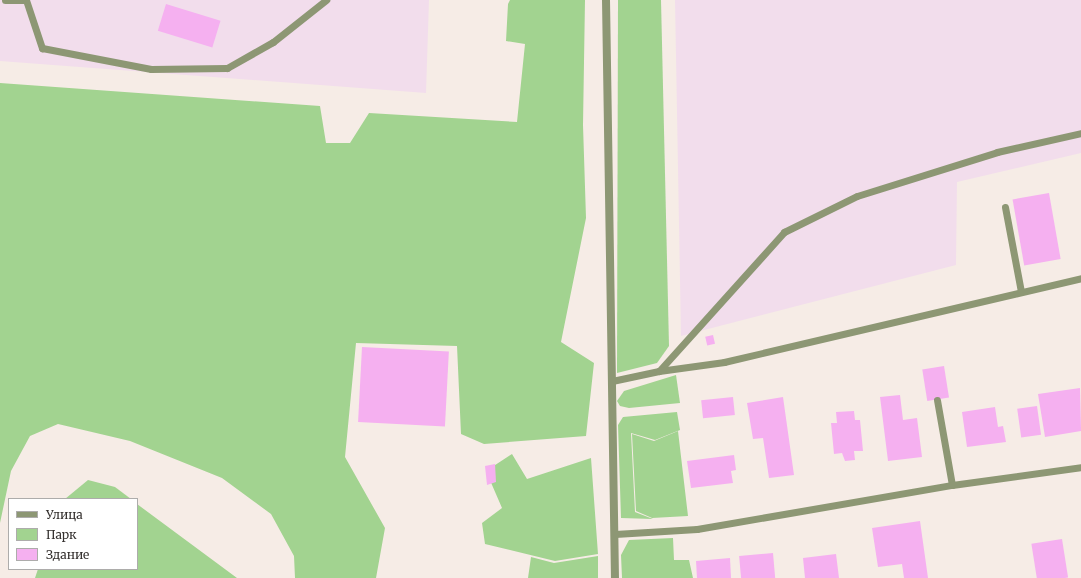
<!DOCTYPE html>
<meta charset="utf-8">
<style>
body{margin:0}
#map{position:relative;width:1081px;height:578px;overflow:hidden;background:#f6ece6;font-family:Merriweather,serif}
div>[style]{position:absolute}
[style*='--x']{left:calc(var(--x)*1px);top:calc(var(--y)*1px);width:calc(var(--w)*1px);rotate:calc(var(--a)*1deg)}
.industrial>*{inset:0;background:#f2ddec}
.green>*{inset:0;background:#a2d390}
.building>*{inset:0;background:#f5b0f0;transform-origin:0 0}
.service>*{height:7px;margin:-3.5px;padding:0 3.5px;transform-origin:3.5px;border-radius:3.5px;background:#8d9774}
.minor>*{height:8px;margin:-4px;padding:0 4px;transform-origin:4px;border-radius:4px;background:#8d9774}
span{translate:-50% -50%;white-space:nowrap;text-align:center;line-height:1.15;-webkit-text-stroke:4px #fff;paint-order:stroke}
.legend{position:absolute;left:8px;top:498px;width:130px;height:72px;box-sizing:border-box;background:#fff;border:1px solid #adacab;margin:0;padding:5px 7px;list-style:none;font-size:12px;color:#332f2d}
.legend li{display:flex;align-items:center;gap:8px;height:20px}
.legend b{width:20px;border:1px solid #adacab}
</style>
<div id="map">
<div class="industrial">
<div style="clip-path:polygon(0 0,429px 0,426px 93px,0 61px)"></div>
<div style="clip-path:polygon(675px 0,1081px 0,1081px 153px,957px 182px,956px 265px,681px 336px)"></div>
</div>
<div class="green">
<div style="clip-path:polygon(510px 0,585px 0,583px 125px,586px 218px,561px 342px,594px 363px,586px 436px,484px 444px,461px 434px,457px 346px,356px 343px,345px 457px,385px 528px,376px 578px,295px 578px,294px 556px,271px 514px,222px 478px,130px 441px,58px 424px,30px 436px,11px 471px,0 523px,0 83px,320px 106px,326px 143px,350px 143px,369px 113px,517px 122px,525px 44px,506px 41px,508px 4px)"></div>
<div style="clip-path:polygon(618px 0,661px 0,669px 346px,657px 363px,617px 373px)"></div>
<div style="clip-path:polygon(676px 375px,680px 403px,629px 408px,620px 406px,617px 401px,624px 391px)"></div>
<div style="clip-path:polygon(677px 412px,680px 430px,655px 440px,631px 433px,635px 512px,653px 519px,621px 518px,618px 425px,623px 417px)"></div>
<div style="clip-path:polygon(678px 431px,688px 516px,652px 518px,636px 511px,632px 434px,654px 441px)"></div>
<div style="clip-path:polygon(512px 454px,527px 479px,591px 458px,598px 554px,555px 561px,485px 544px,482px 523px,502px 508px,486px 471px)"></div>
<div style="clip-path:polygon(88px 480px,115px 487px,131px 499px,65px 499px)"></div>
<div style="clip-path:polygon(137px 504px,237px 578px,35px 578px,38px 569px,137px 569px)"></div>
<div style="clip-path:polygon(673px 538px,674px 560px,689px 560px,693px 578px,622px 578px,621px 555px,629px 540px)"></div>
<div style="clip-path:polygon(598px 556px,598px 578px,528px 578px,531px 557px,554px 563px)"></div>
</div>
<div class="building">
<div style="left:166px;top:4px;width:57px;height:28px;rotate:17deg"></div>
<div style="left:1049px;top:193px;width:67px;height:37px;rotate:80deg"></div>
<div style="left:713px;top:335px;width:9px;height:8px;rotate:77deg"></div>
<div style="left:362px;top:347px;width:87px;height:75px;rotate:3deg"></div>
<div style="left:944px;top:366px;width:32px;height:22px;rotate:81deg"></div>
<div style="clip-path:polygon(1080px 388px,1081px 431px,1045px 437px,1038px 394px)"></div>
<div style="clip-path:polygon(900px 395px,903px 420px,917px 418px,922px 457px,888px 461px,880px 397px)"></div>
<div style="left:733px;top:397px;width:18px;height:32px;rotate:84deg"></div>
<div style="clip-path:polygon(783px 397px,794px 475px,769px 478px,763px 438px,753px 439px,747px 403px)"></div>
<div style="left:1037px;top:406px;width:29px;height:20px;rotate:82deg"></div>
<div style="clip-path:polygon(995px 407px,998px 427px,1003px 426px,1006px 442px,967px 447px,962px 412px)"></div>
<div style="clip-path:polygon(854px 411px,855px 420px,860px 420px,863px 451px,854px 451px,855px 460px,845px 461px,842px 453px,834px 454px,831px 423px,837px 423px,836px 412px)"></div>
<div style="clip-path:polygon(734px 455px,736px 470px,731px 471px,733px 483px,691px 488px,687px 461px)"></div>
<div style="clip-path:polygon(495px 464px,496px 482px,487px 485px,485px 466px)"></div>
<div style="clip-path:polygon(920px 521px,928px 578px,904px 578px,902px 564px,878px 567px,872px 528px)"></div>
<div style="left:1062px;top:539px;width:39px;height:31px;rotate:81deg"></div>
<div style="left:773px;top:553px;width:25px;height:34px;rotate:85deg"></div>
<div style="clip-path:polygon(836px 554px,839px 578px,805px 578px,803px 558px)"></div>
<div style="clip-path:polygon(730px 558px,731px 578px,697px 578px,696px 561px)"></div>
</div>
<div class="service">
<div style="--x:5;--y:0;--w:20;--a:0"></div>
<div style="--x:26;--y:0;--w:51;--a:71.6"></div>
<div style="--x:42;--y:48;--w:111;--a:10.9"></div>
<div style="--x:151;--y:69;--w:76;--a:-0.8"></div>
<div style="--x:227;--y:68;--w:53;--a:-29.5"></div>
<div style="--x:273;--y:42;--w:68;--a:-38.4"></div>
<div style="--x:1005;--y:207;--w:86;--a:79.3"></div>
<div style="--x:659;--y:371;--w:187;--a:-48"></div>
<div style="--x:784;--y:232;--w:81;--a:-26.3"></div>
<div style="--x:857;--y:196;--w:147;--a:-17.4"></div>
<div style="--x:997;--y:152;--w:86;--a:-12.7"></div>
<div style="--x:612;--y:381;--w:48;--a:-12"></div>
<div style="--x:659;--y:371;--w:66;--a:-7.9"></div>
<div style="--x:724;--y:362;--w:367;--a:-13.2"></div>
<div style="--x:937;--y:400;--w:86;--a:80"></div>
<div style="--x:615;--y:534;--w:82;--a:-3.5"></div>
<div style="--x:697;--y:529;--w:259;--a:-9.8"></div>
<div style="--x:952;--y:485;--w:130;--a:-7.9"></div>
</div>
<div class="minor">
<div style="--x:606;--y:0;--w:578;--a:89.11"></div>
</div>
<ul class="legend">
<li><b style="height:5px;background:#8d9774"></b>Улица</li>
<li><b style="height:11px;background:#a2d390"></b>Парк</li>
<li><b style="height:11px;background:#f5b0f0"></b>Здание</li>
</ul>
</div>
